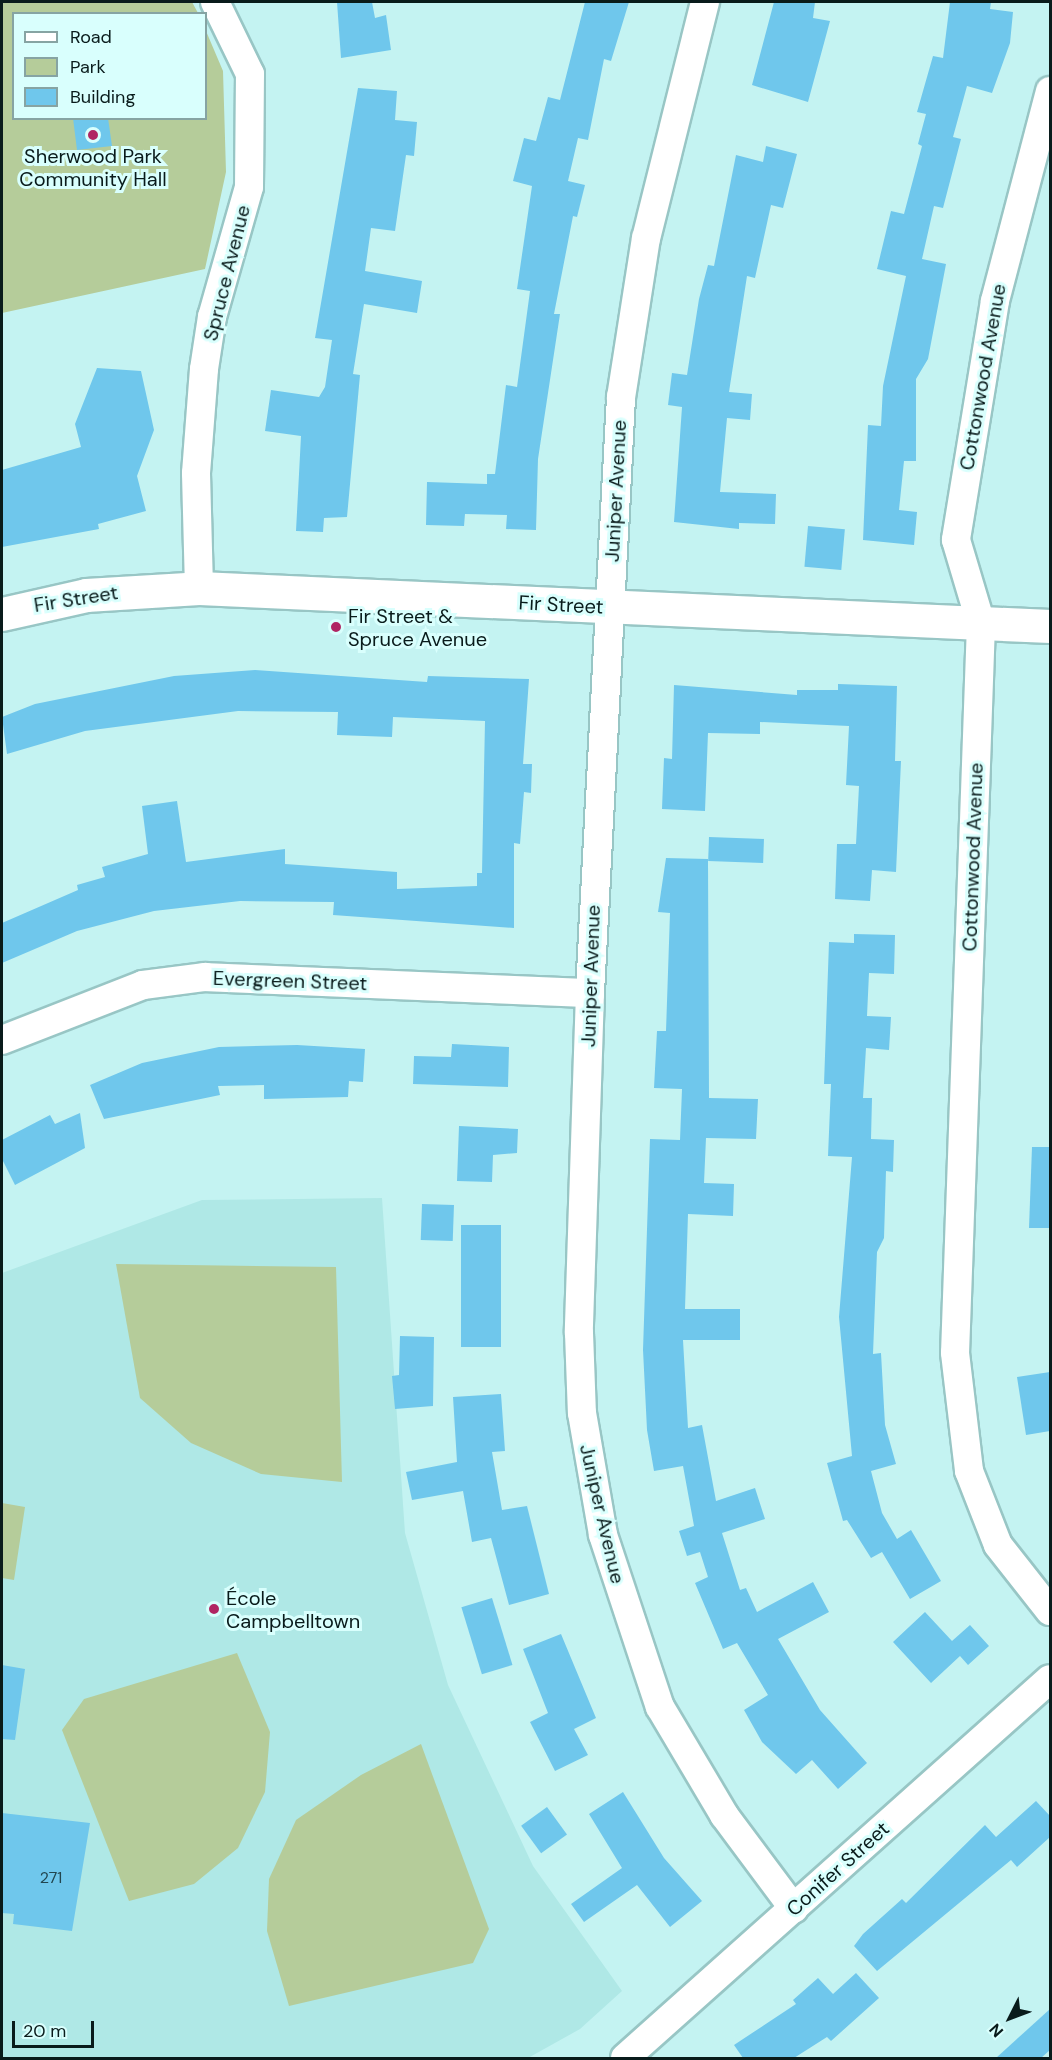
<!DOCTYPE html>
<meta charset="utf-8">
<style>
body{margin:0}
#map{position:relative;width:1052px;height:2060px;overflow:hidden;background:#c4f3f2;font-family:"DM Sans",sans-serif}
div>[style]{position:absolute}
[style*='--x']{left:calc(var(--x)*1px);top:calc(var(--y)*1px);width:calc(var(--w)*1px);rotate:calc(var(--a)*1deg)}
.built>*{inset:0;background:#afe8e6}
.green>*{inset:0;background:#b5cc9a}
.building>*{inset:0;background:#6fc7ec;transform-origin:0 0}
.roads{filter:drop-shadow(2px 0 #98c6c5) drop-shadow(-2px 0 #98c6c5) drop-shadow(0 2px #98c6c5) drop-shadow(0 -2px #98c6c5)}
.minor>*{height:28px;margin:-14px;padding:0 14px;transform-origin:14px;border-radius:14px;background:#fff}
.tertiary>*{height:33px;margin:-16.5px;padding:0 16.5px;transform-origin:16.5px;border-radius:16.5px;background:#fff}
.dots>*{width:16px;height:16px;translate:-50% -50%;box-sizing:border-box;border:3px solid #d9fffd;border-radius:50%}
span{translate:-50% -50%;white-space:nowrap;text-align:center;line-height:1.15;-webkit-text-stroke:6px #d9fffd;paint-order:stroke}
.number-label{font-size:16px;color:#22464f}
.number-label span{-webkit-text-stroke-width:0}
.poi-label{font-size:20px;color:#091b1b}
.left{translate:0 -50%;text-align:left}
.street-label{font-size:20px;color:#091b1b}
.frame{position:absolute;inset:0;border:3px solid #091b1b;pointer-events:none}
.legend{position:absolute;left:12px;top:12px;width:195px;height:108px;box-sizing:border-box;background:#d9fffd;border:2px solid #86a4a3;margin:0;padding:8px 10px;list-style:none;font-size:18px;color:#091b1b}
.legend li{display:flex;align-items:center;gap:12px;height:30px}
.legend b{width:30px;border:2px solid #86a4a3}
.north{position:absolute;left:980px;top:1988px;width:60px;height:60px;-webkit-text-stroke:4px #d9fffd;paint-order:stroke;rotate:228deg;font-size:16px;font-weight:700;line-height:24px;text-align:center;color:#091b1b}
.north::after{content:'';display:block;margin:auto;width:21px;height:27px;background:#091b1b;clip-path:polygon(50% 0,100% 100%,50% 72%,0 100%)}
.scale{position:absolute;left:12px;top:2021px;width:82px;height:27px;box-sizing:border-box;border:3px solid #091b1b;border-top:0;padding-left:8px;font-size:18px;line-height:21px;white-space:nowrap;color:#091b1b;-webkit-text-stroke:4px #d9fffd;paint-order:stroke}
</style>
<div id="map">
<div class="built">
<div style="clip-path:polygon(382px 1198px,405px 1533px,448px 1685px,533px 1866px,622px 1991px,580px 2029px,528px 2058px,2px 2058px,2px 1273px,202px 1200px)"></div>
</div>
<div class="green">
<div style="clip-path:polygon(2px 2px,192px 2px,198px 13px,14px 14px,14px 118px,206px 118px,206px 31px,223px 71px,226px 172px,205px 269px,2px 313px)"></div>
<div style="clip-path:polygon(116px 1264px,336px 1267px,342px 1482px,261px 1474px,191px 1443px,140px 1398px)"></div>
<div style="clip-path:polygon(2px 1503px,25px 1507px,14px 1580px,2px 1578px)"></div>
<div style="clip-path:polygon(237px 1653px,270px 1732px,265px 1792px,238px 1848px,194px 1884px,129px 1901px,62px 1730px,84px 1699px)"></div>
<div style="clip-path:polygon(421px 1744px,489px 1929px,473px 1963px,289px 2006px,267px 1931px,269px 1879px,296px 1820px,361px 1775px)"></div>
</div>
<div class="building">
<div style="clip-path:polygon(337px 2px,372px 2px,375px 18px,386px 15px,391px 50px,341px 58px)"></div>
<div style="clip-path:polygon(585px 2px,629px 2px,611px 61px,604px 59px,588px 140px,578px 138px,568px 181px,585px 185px,577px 217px,573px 216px,554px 314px,560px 314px,538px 459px,536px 530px,506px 529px,507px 515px,465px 514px,464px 526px,426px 525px,427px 482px,487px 484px,487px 474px,495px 474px,506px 385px,517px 387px,530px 291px,517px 289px,532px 186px,513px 181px,524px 138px,536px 141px,548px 97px,560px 100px)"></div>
<div style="clip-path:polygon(774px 2px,815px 2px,813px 18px,830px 21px,808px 102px,752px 85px)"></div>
<div style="clip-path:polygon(950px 2px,991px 2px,990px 9px,1013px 12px,1010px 43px,992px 93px,967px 86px,953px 137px,961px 139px,943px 208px,934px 206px,922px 259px,946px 264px,928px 359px,916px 379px,916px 461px,904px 461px,899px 510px,917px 512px,914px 545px,863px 540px,868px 425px,881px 426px,883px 386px,906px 276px,877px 269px,891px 211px,904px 214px,922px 146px,918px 144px,926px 114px,917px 112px,933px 56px,943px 58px)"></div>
<div style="clip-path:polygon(358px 88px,397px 91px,395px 120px,417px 122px,414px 156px,406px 155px,395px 231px,371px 228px,365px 271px,422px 281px,417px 313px,364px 304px,353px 374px,360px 375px,347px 517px,324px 518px,323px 532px,296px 531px,301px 436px,265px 431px,271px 390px,319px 397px,325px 387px,332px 340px,315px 338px)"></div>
<div style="clip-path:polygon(73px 118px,108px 118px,112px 146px,77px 150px)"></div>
<div style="clip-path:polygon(766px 146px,797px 154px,783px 208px,771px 205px,755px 278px,747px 276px,729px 392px,752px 394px,750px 420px,727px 418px,720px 492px,776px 494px,775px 524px,739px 523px,739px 529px,674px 522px,682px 407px,668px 405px,672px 373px,687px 375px,699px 299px,708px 265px,714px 266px,736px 155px,763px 162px)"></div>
<div style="clip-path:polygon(97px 368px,141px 371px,154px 430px,137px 476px,146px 511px,98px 524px,99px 529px,2px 547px,2px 470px,81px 447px,75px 424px)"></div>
<div style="left:808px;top:526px;width:37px;height:41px;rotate:5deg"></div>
<div style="clip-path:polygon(255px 670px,427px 682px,428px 676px,529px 679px,523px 764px,532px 764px,531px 793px,524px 792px,520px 844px,514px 843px,514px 928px,333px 915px,334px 902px,240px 901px,154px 911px,77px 931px,2px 963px,2px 923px,78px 890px,77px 885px,105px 877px,102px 867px,148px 854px,142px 806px,177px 801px,186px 862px,285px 849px,285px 864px,397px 872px,397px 889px,477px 886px,477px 873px,482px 873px,485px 721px,393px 717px,392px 737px,337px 735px,338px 712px,238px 711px,85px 731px,7px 754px,2px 717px,35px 704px,174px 676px)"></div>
<div style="clip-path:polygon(838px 684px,897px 686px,895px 761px,901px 761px,896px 872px,872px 870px,870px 901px,835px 899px,837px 844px,856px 844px,859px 786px,846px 785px,849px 726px,760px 722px,760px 734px,708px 733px,705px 811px,662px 809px,664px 758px,672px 759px,674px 685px,797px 695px,797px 690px,838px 690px)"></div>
<div style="left:709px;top:837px;width:55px;height:24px;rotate:2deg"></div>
<div style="clip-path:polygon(666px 858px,708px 859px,709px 1098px,758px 1099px,756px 1139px,706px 1138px,704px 1183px,734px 1184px,733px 1216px,688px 1214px,685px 1309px,740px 1309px,740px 1340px,683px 1340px,688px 1428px,702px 1425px,716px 1501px,755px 1488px,765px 1519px,722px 1533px,740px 1590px,746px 1588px,757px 1612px,813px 1582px,829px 1612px,778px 1639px,820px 1710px,867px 1763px,838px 1789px,812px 1760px,796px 1774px,762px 1742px,744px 1710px,768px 1695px,737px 1643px,723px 1649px,695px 1583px,708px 1577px,700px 1552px,687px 1556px,679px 1531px,694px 1526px,683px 1466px,654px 1471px,647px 1430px,643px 1350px,650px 1139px,680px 1140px,682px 1089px,654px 1088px,657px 1031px,666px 1031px,670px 913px,658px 912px)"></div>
<div style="clip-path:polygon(854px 934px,895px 935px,894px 974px,869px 973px,867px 1016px,891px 1017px,889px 1050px,866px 1048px,863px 1098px,872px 1098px,871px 1139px,894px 1140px,893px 1172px,886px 1171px,884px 1238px,877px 1252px,873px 1354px,881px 1353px,885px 1425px,896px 1464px,871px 1471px,882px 1513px,897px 1539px,911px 1530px,941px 1581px,910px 1599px,882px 1552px,871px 1558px,847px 1520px,843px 1521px,827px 1463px,852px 1456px,839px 1317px,852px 1157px,828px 1156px,831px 1084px,824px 1084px,829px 942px,854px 943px)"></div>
<div style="clip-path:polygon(452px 1044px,509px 1047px,508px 1087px,413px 1084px,414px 1056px,451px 1057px)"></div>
<div style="clip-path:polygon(297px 1045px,365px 1049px,363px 1082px,349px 1081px,348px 1097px,264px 1099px,264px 1085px,218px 1086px,220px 1095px,104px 1119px,90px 1085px,142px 1063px,219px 1047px)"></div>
<div style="clip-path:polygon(80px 1113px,85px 1148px,15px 1185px,2px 1159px,2px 1140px,50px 1115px,55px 1124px)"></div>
<div style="clip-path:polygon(459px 1126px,518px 1129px,517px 1153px,493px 1155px,492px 1182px,457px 1181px)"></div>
<div style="clip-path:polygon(1032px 1147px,1050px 1147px,1050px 1228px,1029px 1228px)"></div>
<div style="left:422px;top:1204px;width:32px;height:36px;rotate:2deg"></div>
<div style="left:461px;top:1225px;width:40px;height:122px"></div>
<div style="clip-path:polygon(400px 1336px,434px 1337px,433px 1406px,395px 1409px,392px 1376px,399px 1375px)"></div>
<div style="clip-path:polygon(1050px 1372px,1050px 1431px,1026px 1435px,1017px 1377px)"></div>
<div style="clip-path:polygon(501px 1394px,505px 1451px,492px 1452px,502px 1510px,527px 1506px,549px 1594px,509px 1605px,491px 1538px,472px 1542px,463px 1491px,412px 1500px,406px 1472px,457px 1462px,453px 1397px)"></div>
<div style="left:492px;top:1598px;width:70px;height:32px;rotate:73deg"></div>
<div style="clip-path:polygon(925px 1612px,952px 1641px,970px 1625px,989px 1646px,968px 1665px,960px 1656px,931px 1683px,893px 1642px)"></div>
<div style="clip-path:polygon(561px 1634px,596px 1718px,574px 1729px,588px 1755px,555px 1771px,530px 1722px,548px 1713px,523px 1649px)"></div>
<div style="clip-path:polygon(2px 1665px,25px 1669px,15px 1740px,2px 1739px)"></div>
<div style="clip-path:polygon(623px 1792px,664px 1858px,702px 1901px,670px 1927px,637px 1885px,584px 1922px,571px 1904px,622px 1868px,589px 1814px)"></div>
<div style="clip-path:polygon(1036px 1801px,1050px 1816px,1050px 1837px,1017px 1867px,1011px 1860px,877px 1971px,854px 1946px,863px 1934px,902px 1899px,906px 1903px,985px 1825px,996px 1837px)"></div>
<div style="left:547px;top:1807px;width:34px;height:32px;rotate:54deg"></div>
<div style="clip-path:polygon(2px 1813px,90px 1823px,72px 1931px,13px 1924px,14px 1914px,2px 1913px)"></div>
<div style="clip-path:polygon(856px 1973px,879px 1998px,831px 2041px,827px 2037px,794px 2058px,743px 2058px,734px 2045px,796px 2004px,793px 2000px,818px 1978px,833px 1994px)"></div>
<div style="clip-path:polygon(1050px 2009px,1050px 2050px,1041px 2058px,996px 2058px)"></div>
</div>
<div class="roads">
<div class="minor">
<div style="--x:705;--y:2;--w:243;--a:104"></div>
<div style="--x:646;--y:238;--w:161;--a:98.9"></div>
<div style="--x:621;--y:397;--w:597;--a:92.98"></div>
<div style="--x:590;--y:993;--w:340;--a:91.9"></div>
<div style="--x:579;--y:1333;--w:80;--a:87.9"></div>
<div style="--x:582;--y:1413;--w:124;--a:80.2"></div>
<div style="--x:603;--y:1535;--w:181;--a:71.7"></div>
<div style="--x:660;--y:1707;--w:126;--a:59.3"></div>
<div style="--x:724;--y:1815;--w:117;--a:53.3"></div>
<div style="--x:1050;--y:91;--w:217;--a:104.7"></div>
<div style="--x:995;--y:301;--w:242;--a:99.3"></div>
<div style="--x:956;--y:540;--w:88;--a:73.4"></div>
<div style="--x:981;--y:624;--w:729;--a:92.04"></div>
<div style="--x:955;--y:1353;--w:119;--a:83.2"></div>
<div style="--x:969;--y:1471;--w:79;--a:68.6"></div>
<div style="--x:998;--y:1545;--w:84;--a:51.8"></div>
<div style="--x:199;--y:588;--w:115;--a:-91.5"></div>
<div style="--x:196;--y:473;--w:104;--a:-85.6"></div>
<div style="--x:204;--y:369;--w:53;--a:-81.3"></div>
<div style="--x:212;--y:317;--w:135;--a:-74.1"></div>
<div style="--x:249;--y:187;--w:113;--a:-89.5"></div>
<div style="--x:250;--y:74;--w:80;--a:-115.9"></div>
<div style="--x:2;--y:1040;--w:151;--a:-21.3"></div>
<div style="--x:143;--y:985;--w:63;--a:-7.4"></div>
<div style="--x:205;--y:977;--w:385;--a:2.4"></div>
<div style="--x:625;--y:2058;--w:569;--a:-41.73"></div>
</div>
<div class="tertiary">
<div style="--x:2;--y:614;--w:86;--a:-12.7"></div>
<div style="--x:86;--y:595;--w:113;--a:-3.5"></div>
<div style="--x:199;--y:588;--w:852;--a:2.56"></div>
</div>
</div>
<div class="dots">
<div style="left:93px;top:135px;background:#b02563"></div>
<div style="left:336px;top:627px;background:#b02563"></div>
<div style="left:214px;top:1609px;background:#b02563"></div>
</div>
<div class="number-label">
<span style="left:51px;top:1878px">271</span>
</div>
<div class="poi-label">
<span style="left:93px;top:168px">Sherwood Park<br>Community Hall</span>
<span class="left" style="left:348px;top:628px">Fir Street &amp;<br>Spruce Avenue</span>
<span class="left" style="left:226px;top:1610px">École<br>Campbelltown</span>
</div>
<div class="street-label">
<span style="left:227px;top:273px;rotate:-76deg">Spruce Avenue</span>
<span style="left:983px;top:377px;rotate:-80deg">Cottonwood Avenue</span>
<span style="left:616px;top:491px;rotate:-87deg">Juniper Avenue</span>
<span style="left:76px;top:599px;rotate:-9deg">Fir Street</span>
<span style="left:561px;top:605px;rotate:3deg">Fir Street</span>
<span style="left:973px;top:857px;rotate:-88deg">Cottonwood Avenue</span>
<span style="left:591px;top:976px;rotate:-88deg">Juniper Avenue</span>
<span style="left:290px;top:981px;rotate:2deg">Evergreen Street</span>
<span style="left:602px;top:1514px;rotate:77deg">Juniper Avenue</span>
<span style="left:838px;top:1869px;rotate:-42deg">Conifer Street</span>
</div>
<div class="frame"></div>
<ul class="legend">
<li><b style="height:8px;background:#fff"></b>Road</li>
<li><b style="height:16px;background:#b5cc9a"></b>Park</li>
<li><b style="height:16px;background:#6fc7ec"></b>Building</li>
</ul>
<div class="north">N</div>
<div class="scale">20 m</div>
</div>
